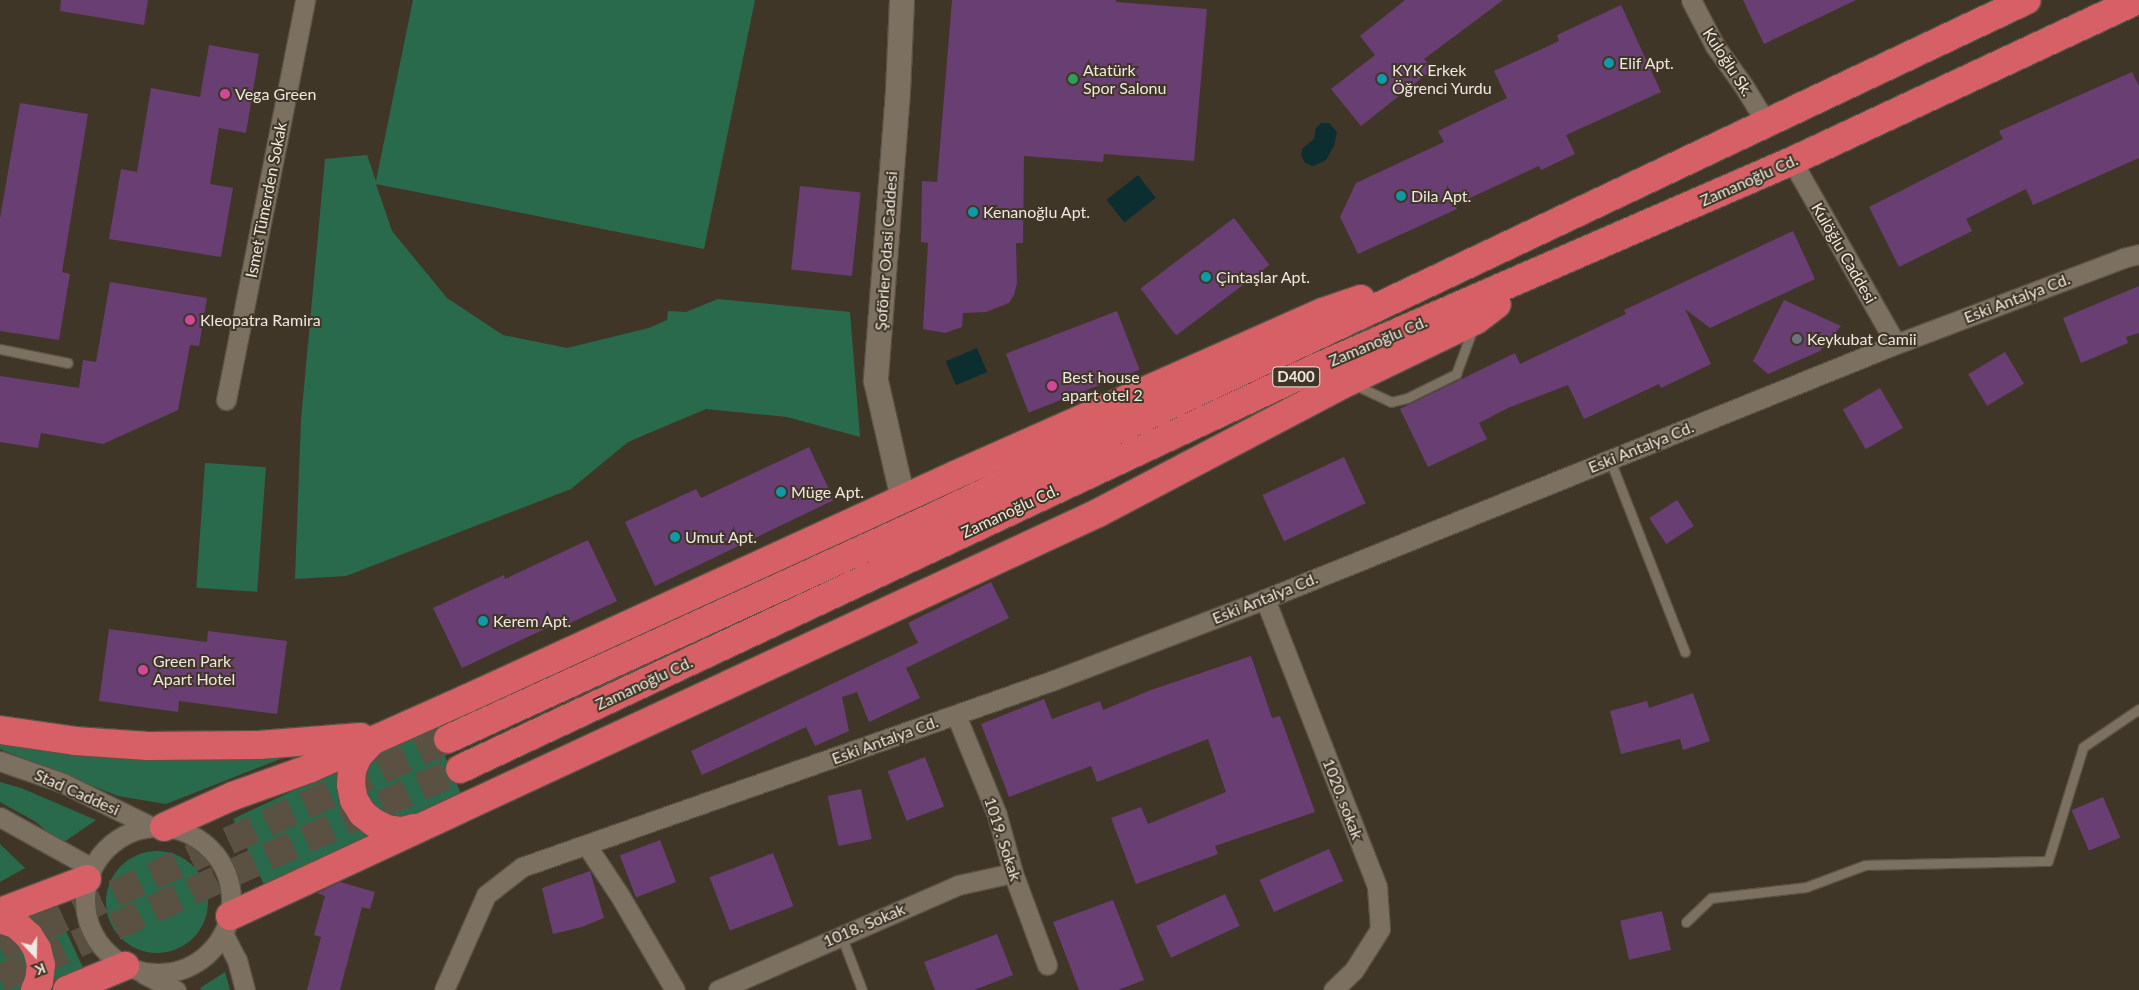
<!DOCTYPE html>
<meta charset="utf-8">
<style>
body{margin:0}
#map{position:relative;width:2139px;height:990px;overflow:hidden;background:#403627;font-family:Lato,sans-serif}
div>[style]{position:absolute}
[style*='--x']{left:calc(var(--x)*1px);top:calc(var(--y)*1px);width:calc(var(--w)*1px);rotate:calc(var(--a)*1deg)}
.green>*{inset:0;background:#2a6a4c;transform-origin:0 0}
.round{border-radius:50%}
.water>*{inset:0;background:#0d2e31;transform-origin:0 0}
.building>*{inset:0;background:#693e72;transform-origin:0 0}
.trunk-tunnel>*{height:28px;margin-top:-14px;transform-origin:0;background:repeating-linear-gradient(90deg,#5a5143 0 28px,transparent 0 42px)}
.roads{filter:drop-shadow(1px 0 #5a5245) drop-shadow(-1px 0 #5a5245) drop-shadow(0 1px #5a5245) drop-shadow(0 -1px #5a5245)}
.service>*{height:9px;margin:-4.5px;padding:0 4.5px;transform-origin:4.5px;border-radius:4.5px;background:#7c7160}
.minor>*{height:19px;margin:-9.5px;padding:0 9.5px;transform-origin:9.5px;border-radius:9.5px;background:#7c7160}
.minor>.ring{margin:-9.5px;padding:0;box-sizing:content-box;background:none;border:19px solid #7c7160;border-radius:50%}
.tertiary>*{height:24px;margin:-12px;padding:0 12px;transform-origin:12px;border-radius:12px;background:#7c7160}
.trunk>*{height:28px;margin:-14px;padding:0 14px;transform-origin:14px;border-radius:14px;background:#d76066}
.dots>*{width:14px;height:14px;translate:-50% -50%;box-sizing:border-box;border:2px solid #403627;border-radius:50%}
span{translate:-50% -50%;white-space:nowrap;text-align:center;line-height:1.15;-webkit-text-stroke:4px #403627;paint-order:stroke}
.shield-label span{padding:1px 4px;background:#403627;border:1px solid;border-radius:4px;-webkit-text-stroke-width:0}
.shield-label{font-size:15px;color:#eee8df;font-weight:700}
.street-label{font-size:16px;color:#eee8df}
.poi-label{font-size:16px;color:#eee8df}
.left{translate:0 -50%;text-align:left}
.north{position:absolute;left:10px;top:930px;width:50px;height:50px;-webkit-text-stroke:4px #403627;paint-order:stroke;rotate:159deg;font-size:14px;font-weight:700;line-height:20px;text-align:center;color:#eee8df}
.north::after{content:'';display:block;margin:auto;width:18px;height:22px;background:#eee8df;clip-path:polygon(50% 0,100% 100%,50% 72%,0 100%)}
</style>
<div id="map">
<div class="green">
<div style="clip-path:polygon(413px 0,755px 0,704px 249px,376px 184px,392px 231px,447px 298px,503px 335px,567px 348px,649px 328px,667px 320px,668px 311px,686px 312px,718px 299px,850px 312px,860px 437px,787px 417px,706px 409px,628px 442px,571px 489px,346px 576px,295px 579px,301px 420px,325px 159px,367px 155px,376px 181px)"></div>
<div style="left:205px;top:463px;width:61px;height:125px;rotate:4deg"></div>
<div style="clip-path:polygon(433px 728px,462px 796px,408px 820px,384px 817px,366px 800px,362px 776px,375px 755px)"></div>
<div style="clip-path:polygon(0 737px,303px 750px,166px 804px,118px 796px,0 749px)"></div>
<div style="left:342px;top:768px;width:74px;height:120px;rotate:65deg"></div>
<div style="clip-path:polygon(0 782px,21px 788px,96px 820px,61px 844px,36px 822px,0 802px)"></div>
<div style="clip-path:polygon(0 844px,25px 868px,0 882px)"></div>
<div class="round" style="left:106px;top:851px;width:102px;height:102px"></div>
<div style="left:52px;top:901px;width:73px;height:32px;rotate:65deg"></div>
<div style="clip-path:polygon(0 931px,13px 934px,32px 961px,24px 990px,0 990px)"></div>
<div style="clip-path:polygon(225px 972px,230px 990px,202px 990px,200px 988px)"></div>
</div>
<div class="water">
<div style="clip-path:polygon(1321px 123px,1329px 123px,1337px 132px,1334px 146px,1326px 160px,1313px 166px,1305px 163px,1301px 155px,1303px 148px,1314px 139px,1316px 128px)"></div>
<div style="left:1138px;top:175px;width:29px;height:40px;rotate:52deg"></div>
<div style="left:977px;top:348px;width:26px;height:34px;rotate:67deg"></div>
</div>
<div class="building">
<div style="clip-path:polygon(61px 0,148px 0,144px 25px,60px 11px)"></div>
<div style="clip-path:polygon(952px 0,1116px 0,1116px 2px,1207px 9px,1194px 161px,1104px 154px,1103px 162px,1024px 156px,1023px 243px,1016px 243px,1017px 283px,1014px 295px,1009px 303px,986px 312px,963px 313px,962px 327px,945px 333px,923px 329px,928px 243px,921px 242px,922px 181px,937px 182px)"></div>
<div style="clip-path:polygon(1405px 0,1503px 0,1424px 59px,1433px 69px,1361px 126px,1331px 89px,1375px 55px,1360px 36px)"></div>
<div style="clip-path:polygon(1743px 0,1856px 0,1764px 44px)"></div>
<div style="clip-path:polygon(1621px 5px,1661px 92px,1566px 135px,1575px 154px,1541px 170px,1539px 166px,1455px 205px,1457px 209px,1358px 254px,1340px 217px,1356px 183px,1444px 142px,1438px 131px,1507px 98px,1494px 71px,1559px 41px,1557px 35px)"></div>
<div style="clip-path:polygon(209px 45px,259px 54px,246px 133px,219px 128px,210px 184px,233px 188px,221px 257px,109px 239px,121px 169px,137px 172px,151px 88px,200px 97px)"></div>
<div style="clip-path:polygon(2132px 72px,2139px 86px,2139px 158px,2033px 205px,2026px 189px,1966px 219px,1972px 231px,1899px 267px,1869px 207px,2003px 139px,1999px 131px)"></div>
<div style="clip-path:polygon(20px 103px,88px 114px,62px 272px,70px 274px,59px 340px,0 331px,0 218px)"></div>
<div style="left:800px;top:186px;width:61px;height:84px;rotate:6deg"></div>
<div style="left:1234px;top:218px;width:59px;height:117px;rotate:53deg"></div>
<div style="clip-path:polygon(1793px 231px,1815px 279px,1710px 328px,1685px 309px,1711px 364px,1661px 388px,1659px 384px,1584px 419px,1568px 385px,1508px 408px,1479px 423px,1487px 439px,1428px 467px,1400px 409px,1515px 353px,1520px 364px,1626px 314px,1624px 310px)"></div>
<div style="clip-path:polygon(110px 282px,207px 298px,199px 346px,190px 345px,178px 410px,103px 444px,41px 433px,38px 448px,0 442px,0 376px,79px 388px,83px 360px,96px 362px)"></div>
<div style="clip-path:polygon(2139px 286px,2139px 333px,2126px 337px,2128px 343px,2081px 363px,2063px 318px)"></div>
<div style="clip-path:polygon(1784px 300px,1841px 326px,1820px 351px,1768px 374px,1753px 361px)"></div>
<div style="left:1117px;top:311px;width:63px;height:119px;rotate:69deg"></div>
<div style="left:2005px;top:352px;width:37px;height:43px;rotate:59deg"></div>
<div style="left:1880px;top:388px;width:46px;height:43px;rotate:60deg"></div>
<div style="clip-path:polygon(809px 447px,834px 500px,655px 586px,625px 522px,696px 489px,701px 498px)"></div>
<div style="left:1344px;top:457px;width:51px;height:90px;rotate:65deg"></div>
<div style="left:1677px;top:500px;width:31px;height:33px;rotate:57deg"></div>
<div style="clip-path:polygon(588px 540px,617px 601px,553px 631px,551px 626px,462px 668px,433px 608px,504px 575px,505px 579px)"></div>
<div style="clip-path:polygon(991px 582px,1009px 618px,906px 668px,920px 698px,869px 722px,857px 692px,842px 697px,849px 731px,815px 746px,806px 727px,702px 775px,691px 751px,918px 643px,908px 623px)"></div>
<div style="clip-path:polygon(109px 629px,207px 642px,208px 631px,287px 641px,277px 714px,179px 701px,178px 712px,99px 701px)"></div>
<div style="clip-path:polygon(1251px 656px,1272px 718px,1280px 716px,1315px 812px,1215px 846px,1218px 854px,1136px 884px,1111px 818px,1141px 807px,1148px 824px,1226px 792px,1208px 739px,1097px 782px,1091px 766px,1009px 797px,981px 724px,1044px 699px,1052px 719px,1100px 701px,1103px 710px,1151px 690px)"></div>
<div style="clip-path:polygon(1693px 693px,1710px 741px,1683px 750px,1680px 739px,1621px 754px,1610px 711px,1647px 701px,1649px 708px)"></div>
<div style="left:925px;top:757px;width:53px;height:40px;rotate:69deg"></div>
<div style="left:861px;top:789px;width:51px;height:34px;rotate:78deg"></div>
<div style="left:2103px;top:797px;width:44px;height:34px;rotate:67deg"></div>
<div style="left:660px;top:840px;width:45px;height:43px;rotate:69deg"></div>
<div style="left:1329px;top:849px;width:35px;height:76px;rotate:66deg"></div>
<div style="left:773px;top:853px;width:57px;height:68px;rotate:69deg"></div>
<div style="clip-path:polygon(590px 871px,604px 918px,582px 927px,553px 934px,542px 888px)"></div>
<div style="clip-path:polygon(340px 882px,375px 892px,370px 909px,362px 907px,340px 990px,307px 990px,321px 937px,314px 935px,325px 896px,317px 893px)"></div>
<div style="left:1225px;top:894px;width:35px;height:76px;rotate:65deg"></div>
<div style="clip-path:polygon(1113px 900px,1144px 980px,1118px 990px,1079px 990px,1053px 922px)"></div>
<div style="left:1662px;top:911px;width:40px;height:43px;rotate:77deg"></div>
<div style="clip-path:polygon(997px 934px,1013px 975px,974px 990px,935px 990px,924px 962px)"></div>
</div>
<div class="trunk-tunnel">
<div style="--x:0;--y:947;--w:494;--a:-24.9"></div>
<div style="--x:0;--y:979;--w:506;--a:-24.54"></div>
</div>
<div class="roads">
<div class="service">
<div style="--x:0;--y:349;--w:69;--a:11.6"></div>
<div style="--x:1355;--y:385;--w:40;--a:25"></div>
<div style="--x:1391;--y:402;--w:16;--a:-14"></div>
<div style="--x:1407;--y:398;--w:55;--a:-26.1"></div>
<div style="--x:1456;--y:374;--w:49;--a:-69.7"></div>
<div style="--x:1610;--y:460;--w:206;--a:68.7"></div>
<div style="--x:1686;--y:922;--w:35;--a:-44"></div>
<div style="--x:1711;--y:898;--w:96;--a:-6.6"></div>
<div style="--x:1806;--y:887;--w:63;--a:-20.4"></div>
<div style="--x:1865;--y:865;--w:183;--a:-1.3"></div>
<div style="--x:2048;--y:861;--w:119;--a:-72.9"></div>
<div style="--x:2083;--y:747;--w:68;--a:-34.2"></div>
<div style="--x:841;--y:935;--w:59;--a:69.1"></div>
</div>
<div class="minor">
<div style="--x:1691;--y:0;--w:52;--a:62.4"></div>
<div style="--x:1715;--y:46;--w:48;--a:54.3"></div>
<div style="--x:1743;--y:85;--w:46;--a:58.4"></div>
<div style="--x:1792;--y:161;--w:210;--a:60.4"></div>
<div style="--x:226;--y:400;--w:408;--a:-78.8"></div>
<div style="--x:1265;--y:599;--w:309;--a:68.7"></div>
<div style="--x:1377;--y:887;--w:42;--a:85.9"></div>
<div style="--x:1380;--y:929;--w:49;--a:122.4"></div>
<div style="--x:1354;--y:970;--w:29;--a:136"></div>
<div style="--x:956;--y:715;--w:108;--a:67.7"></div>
<div style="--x:997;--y:815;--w:60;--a:74.6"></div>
<div style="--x:1013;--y:873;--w:98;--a:69.7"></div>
<div style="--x:0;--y:761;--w:67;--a:19.2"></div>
<div style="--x:63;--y:783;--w:99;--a:26.3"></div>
<div style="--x:0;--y:817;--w:105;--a:29"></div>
<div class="ring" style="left:85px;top:827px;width:127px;height:127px"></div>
<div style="--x:587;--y:846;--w:60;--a:56.6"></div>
<div style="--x:620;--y:896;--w:109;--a:59.7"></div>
<div style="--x:223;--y:933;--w:30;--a:63"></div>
<div style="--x:237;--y:960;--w:31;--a:75"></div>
<div style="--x:144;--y:974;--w:36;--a:27"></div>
<div style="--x:444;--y:990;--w:104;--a:-66.1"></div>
<div style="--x:486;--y:895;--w:46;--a:-37.9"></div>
<div style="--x:522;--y:867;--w:564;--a:-19.37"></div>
<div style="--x:1054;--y:680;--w:226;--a:-21"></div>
<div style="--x:1265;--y:599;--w:681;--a:-22"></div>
<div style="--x:1896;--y:344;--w:243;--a:-20.7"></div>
<div style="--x:2123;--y:258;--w:16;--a:-14"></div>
<div style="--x:718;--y:990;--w:262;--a:-23.6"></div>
<div style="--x:958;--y:885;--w:56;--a:-12.3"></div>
</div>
<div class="tertiary">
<div style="--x:902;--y:0;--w:92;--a:92.5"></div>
<div style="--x:898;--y:92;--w:290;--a:94.4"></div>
<div style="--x:876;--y:381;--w:121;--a:77.1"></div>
</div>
<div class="trunk">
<div style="--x:0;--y:730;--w:76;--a:8.3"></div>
<div style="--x:75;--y:741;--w:73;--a:3.9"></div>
<div style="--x:148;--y:746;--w:111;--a:-0.5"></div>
<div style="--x:259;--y:745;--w:102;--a:-4.5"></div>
<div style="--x:448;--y:739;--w:529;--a:-24.58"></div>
<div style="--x:929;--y:519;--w:1214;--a:-25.3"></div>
<div style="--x:372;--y:741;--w:21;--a:133"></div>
<div style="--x:358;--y:756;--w:15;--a:113"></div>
<div style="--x:352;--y:770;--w:15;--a:94"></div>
<div style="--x:351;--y:785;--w:15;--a:79"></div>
<div style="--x:354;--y:800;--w:15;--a:58"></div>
<div style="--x:362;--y:813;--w:14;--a:39"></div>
<div style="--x:373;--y:822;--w:16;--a:27"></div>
<div style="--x:387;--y:829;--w:15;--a:8"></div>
<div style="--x:402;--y:831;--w:12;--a:-14"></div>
<div style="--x:460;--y:769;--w:950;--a:-25.11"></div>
<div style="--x:1320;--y:366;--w:515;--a:-23.48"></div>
<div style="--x:1792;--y:161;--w:381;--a:-25"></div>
<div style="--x:164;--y:827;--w:76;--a:-24.2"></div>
<div style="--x:233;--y:796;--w:83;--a:-19.7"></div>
<div style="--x:311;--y:768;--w:170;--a:-24"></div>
<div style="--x:466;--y:699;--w:538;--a:-24.61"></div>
<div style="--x:955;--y:475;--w:402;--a:-23.9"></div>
<div style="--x:1323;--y:312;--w:40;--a:-18.9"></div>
<div style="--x:0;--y:912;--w:93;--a:-20.8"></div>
<div style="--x:230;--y:916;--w:957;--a:-24.9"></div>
<div style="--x:1098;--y:513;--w:282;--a:-27.7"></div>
<div style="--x:1348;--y:382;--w:142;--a:-25.8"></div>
<div style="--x:1476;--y:320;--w:26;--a:-37"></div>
<div style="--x:0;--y:919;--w:18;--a:19"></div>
<div style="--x:17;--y:925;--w:16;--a:43"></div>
<div style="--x:29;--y:936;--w:15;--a:58"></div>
<div style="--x:37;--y:949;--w:16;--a:76"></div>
<div style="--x:41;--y:965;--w:16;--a:97"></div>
<div style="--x:39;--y:981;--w:10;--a:114"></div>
<div style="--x:67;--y:990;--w:63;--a:-22.5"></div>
</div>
</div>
<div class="dots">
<div style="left:1609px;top:63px;background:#0f9aa8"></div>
<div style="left:1073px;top:79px;background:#2e9e5b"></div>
<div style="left:1382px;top:79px;background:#0f9aa8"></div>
<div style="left:225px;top:94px;background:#d1479c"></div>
<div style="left:1401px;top:196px;background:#0f9aa8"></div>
<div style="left:973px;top:212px;background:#0f9aa8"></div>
<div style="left:1206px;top:277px;background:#0f9aa8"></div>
<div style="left:190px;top:320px;background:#d1479c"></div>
<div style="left:1797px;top:339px;background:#6b7280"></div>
<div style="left:1052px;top:386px;background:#d1479c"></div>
<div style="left:781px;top:492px;background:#0f9aa8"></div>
<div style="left:675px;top:537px;background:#0f9aa8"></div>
<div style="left:483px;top:621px;background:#0f9aa8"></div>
<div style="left:143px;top:670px;background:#d1479c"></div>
</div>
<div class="shield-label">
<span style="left:1296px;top:377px">D400</span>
</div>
<div class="street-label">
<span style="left:1728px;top:62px;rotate:57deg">Kuloğlu Sk.</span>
<span style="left:1749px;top:180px;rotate:-24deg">Zamanoğlu Cd.</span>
<span style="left:266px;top:200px;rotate:-79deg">Ismet Tümerden Sokak</span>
<span style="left:886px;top:251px;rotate:-86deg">Şoförler Odasi Caddesi</span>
<span style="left:1844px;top:253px;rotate:60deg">Kulöğlu Caddesi</span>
<span style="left:2017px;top:298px;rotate:-21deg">Eski Antalya Cd.</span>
<span style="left:1378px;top:341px;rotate:-23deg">Zamanoğlu Cd.</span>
<span style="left:1641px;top:447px;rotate:-22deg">Eski Antalya Cd.</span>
<span style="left:1010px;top:511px;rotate:-25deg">Zamanoğlu Cd.</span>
<span style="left:1265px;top:598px;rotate:-22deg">Eski Antalya Cd.</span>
<span style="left:644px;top:683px;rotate:-25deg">Zamanoğlu Cd.</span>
<span style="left:885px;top:740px;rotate:-20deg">Eski Antalya Cd.</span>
<span style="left:77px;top:792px;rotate:24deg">Stad Caddesi</span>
<span style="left:1343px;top:799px;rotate:69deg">1020. sokak</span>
<span style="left:1003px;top:839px;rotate:72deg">1019. Sokak</span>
<span style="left:864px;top:925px;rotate:-23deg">1018. Sokak</span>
</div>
<div class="poi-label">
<span class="left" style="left:1619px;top:63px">Elif Apt.</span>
<span class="left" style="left:1083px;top:79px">Atatürk<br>Spor Salonu</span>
<span class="left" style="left:1392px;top:79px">KYK Erkek<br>Öğrenci Yurdu</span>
<span class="left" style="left:235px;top:94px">Vega Green</span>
<span class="left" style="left:1411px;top:196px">Dila Apt.</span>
<span class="left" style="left:983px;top:212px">Kenanoğlu Apt.</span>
<span class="left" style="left:1216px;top:277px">Çintaşlar Apt.</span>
<span class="left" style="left:200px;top:320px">Kleopatra Ramira</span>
<span class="left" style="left:1807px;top:339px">Keykubat Camii</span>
<span class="left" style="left:1062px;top:386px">Best house<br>apart otel 2</span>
<span class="left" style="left:791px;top:492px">Müge Apt.</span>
<span class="left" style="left:685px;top:537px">Umut Apt.</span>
<span class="left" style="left:493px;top:621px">Kerem Apt.</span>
<span class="left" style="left:153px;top:670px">Green Park<br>Apart Hotel</span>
</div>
<div class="north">K</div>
</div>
